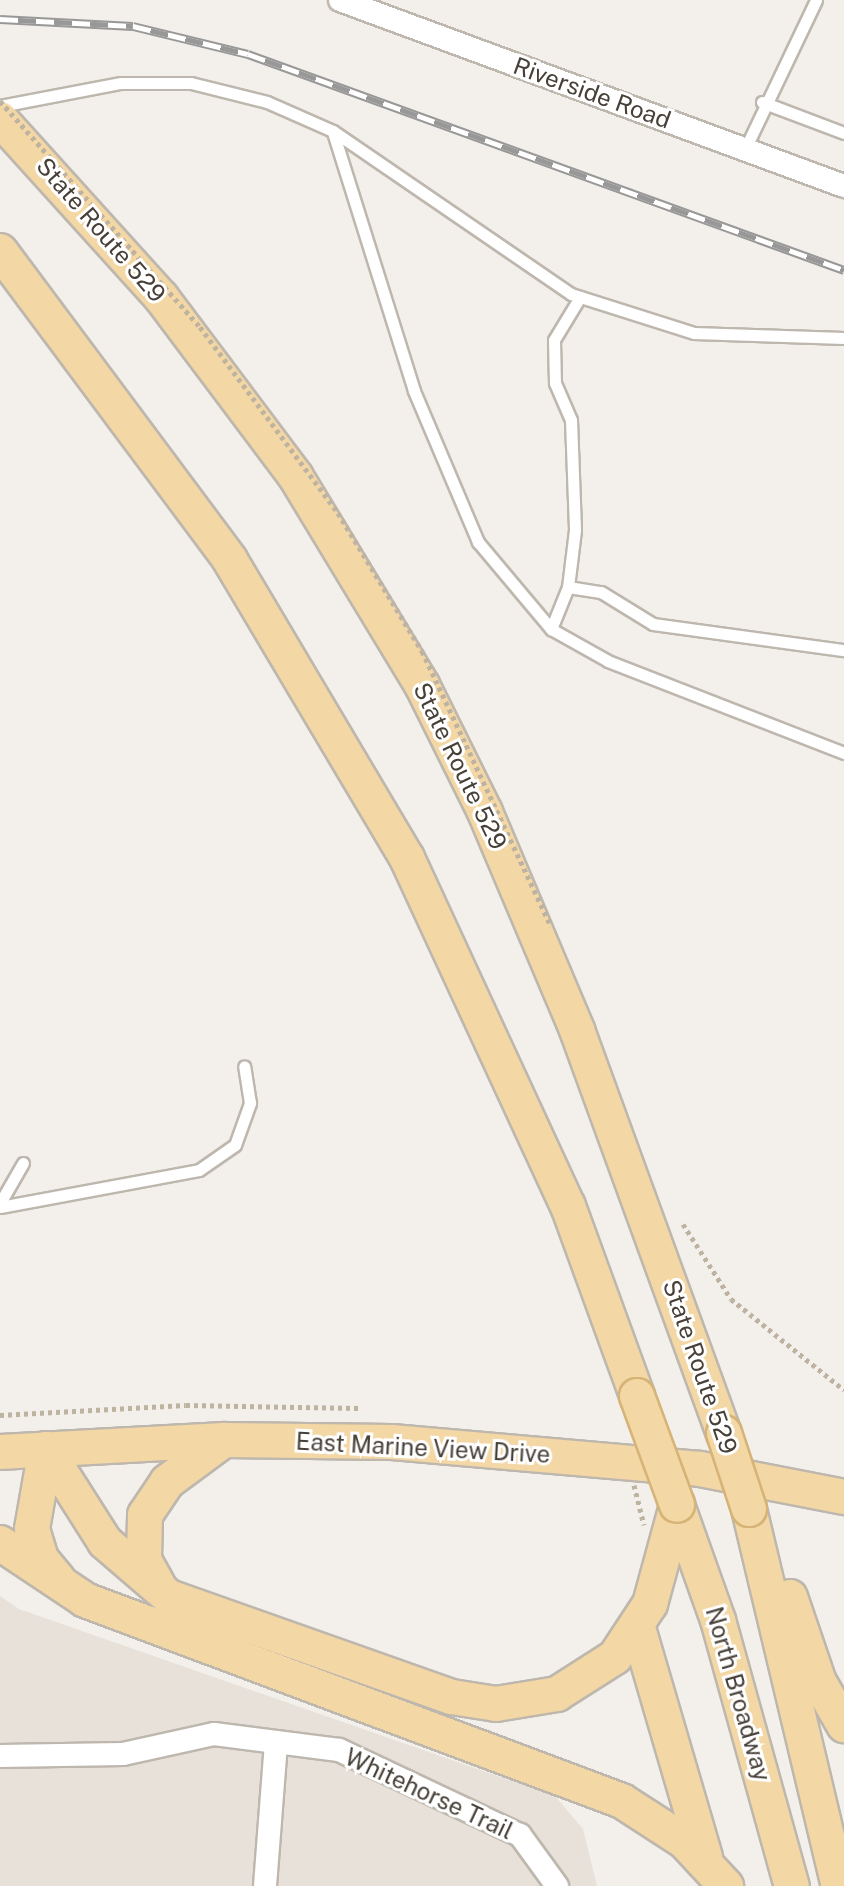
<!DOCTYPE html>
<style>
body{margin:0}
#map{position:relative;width:844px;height:1886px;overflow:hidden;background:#f3f0eb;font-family:"Public Sans",sans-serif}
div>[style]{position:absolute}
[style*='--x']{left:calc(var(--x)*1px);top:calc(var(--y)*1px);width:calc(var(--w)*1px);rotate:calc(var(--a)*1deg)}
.residential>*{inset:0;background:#e7e1d9}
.path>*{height:5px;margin-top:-2.5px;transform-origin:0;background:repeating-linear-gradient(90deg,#beb2a1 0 4px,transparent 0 8px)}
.roads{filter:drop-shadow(2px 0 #beb7ae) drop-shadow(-2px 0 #beb7ae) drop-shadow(0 2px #beb7ae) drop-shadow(0 -2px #beb7ae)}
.service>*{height:11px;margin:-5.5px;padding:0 5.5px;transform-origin:5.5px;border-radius:5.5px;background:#fff}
.minor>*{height:22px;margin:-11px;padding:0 11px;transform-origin:11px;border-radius:11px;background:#fff}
.primary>*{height:34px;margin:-17px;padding:0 17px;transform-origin:17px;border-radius:17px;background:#f3d7a4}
.rail>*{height:9px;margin-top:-4.5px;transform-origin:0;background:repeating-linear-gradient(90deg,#fff 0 18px,#989898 0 36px);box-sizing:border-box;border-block:2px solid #989898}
.path-bridge>*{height:5px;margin-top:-2.5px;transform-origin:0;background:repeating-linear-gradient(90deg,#beb2a1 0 4px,transparent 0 8px)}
.bridges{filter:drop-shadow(2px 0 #d6b376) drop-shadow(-2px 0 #d6b376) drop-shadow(0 2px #d6b376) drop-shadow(0 -2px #d6b376)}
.primary-bridge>*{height:34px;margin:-17px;padding:0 17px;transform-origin:17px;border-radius:17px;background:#f3d7a4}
span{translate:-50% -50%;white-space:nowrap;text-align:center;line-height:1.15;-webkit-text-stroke:6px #fff;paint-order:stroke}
.street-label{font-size:24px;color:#474039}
</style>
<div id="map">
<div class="residential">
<div style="clip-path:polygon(0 1596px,19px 1609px,555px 1796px,583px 1829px,597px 1886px,0 1886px)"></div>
</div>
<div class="path">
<div style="--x:683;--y:1224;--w:89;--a:57.4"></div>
<div style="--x:731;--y:1299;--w:145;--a:38.8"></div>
<div style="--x:0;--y:1415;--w:186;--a:-3.1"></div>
<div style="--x:186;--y:1405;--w:173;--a:1"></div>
</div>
<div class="roads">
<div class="service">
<div style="--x:762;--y:102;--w:88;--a:20.7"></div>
<div style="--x:0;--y:106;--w:123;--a:-10.8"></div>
<div style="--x:121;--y:83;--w:70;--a:0"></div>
<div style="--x:191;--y:83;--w:78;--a:14"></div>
<div style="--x:267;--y:102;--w:72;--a:23.7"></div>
<div style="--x:333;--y:131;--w:288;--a:34.4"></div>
<div style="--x:571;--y:294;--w:129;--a:17.6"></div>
<div style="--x:694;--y:333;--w:150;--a:1.9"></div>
<div style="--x:333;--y:132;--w:271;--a:72.6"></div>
<div style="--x:414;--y:391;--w:164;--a:67"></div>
<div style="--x:478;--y:542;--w:114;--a:50"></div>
<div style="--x:745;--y:149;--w:165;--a:-64.5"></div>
<div style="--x:580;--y:297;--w:50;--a:121.2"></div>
<div style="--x:554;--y:340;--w:43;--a:88.7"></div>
<div style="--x:555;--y:383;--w:40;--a:66.6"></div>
<div style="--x:571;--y:420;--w:110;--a:87.9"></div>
<div style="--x:575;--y:530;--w:57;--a:97"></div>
<div style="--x:568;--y:587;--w:45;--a:112"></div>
<div style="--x:551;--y:629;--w:65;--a:29.3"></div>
<div style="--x:608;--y:661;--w:253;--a:21.3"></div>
<div style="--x:568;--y:587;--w:33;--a:9"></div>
<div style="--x:601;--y:592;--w:61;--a:31.6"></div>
<div style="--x:653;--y:624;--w:193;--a:7.8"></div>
<div style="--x:0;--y:1203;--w:46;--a:-60.1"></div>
<div style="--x:0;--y:1207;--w:202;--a:-10.5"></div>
<div style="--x:199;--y:1170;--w:44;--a:-34.8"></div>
<div style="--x:235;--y:1145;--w:45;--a:-70.3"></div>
<div style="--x:250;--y:1103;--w:37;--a:-99"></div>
</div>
<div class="minor">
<div style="--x:340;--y:0;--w:537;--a:20.26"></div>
<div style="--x:0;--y:1756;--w:123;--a:-0.9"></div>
<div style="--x:123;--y:1754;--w:93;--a:-12.4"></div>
<div style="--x:214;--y:1734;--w:126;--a:7.3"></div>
<div style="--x:339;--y:1750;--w:200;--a:25.2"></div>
<div style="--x:520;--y:1835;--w:63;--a:54"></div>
<div style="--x:265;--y:1886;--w:142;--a:-85.6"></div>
</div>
<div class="primary">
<div style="--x:0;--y:119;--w:240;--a:47.9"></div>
<div style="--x:161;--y:297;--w:225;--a:53.1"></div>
<div style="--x:296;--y:477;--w:243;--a:58.8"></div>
<div style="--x:422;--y:685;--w:142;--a:63.6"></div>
<div style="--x:485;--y:812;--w:237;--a:67.1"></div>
<div style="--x:577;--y:1030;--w:429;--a:70"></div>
<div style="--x:0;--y:251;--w:385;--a:53.3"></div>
<div style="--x:230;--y:560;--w:347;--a:59.3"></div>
<div style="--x:407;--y:858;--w:383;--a:65.2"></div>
<div style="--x:568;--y:1206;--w:202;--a:70"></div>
<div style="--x:46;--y:1449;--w:110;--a:57.6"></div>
<div style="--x:105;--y:1542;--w:84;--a:40.7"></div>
<div style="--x:169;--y:1597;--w:300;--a:19.5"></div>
<div style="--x:452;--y:1697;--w:45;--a:9"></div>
<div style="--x:496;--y:1704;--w:62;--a:-9.3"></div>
<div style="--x:557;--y:1694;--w:69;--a:-32.5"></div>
<div style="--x:615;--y:1657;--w:64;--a:-56.6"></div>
<div style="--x:650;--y:1604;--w:103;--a:-74.7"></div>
<div style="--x:46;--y:1449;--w:81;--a:99.9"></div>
<div style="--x:32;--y:1529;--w:31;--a:73"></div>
<div style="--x:41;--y:1559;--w:26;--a:50"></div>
<div style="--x:0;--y:1452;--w:224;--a:-3.1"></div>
<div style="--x:224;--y:1440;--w:168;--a:0.7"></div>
<div style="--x:392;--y:1442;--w:309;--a:5"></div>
<div style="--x:700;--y:1469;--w:147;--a:11"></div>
<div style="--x:677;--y:1505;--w:122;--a:70.4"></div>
<div style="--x:718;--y:1620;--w:276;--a:74.5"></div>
<div style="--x:749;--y:1509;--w:388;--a:76.6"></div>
<div style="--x:0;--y:1543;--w:102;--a:33.8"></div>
<div style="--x:85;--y:1600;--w:573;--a:20.52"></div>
<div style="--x:622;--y:1801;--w:74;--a:32.8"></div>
<div style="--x:684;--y:1841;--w:62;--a:47"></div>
<div style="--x:158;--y:1585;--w:29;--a:-119"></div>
<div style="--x:144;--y:1560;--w:45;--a:-88.7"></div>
<div style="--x:145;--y:1515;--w:40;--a:-56"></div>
<div style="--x:167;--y:1482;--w:71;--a:-36.4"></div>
<div style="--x:790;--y:1597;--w:90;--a:71.2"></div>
<div style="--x:819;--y:1682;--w:50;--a:59.8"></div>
<div style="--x:638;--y:1628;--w:239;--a:73.7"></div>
</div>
</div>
<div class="rail">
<div style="--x:0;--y:19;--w:133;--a:3"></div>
<div style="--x:133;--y:26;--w:118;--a:13.7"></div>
<div style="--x:248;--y:54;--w:634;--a:19.92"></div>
</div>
<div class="path-bridge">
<div style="--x:0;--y:101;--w:302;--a:48.5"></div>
<div style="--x:200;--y:327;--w:232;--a:53.4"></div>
<div style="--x:338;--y:513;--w:162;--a:58.7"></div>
<div style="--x:422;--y:651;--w:304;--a:64.9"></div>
<div style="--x:634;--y:1485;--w:41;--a:76"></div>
</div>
<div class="bridges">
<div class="primary-bridge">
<div style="--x:637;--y:1396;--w:116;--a:69.8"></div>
<div style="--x:724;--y:1433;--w:80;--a:71.8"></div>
</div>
</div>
<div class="street-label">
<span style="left:592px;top:93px;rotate:20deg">Riverside Road</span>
<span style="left:101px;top:230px;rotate:49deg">State Route 529</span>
<span style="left:460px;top:766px;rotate:64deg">State Route 529</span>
<span style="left:700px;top:1367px;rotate:71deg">State Route 529</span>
<span style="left:423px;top:1448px;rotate:3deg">East Marine View Drive</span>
<span style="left:738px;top:1694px;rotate:74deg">North Broadway</span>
<span style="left:429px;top:1794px;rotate:25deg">Whitehorse Trail</span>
</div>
</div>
